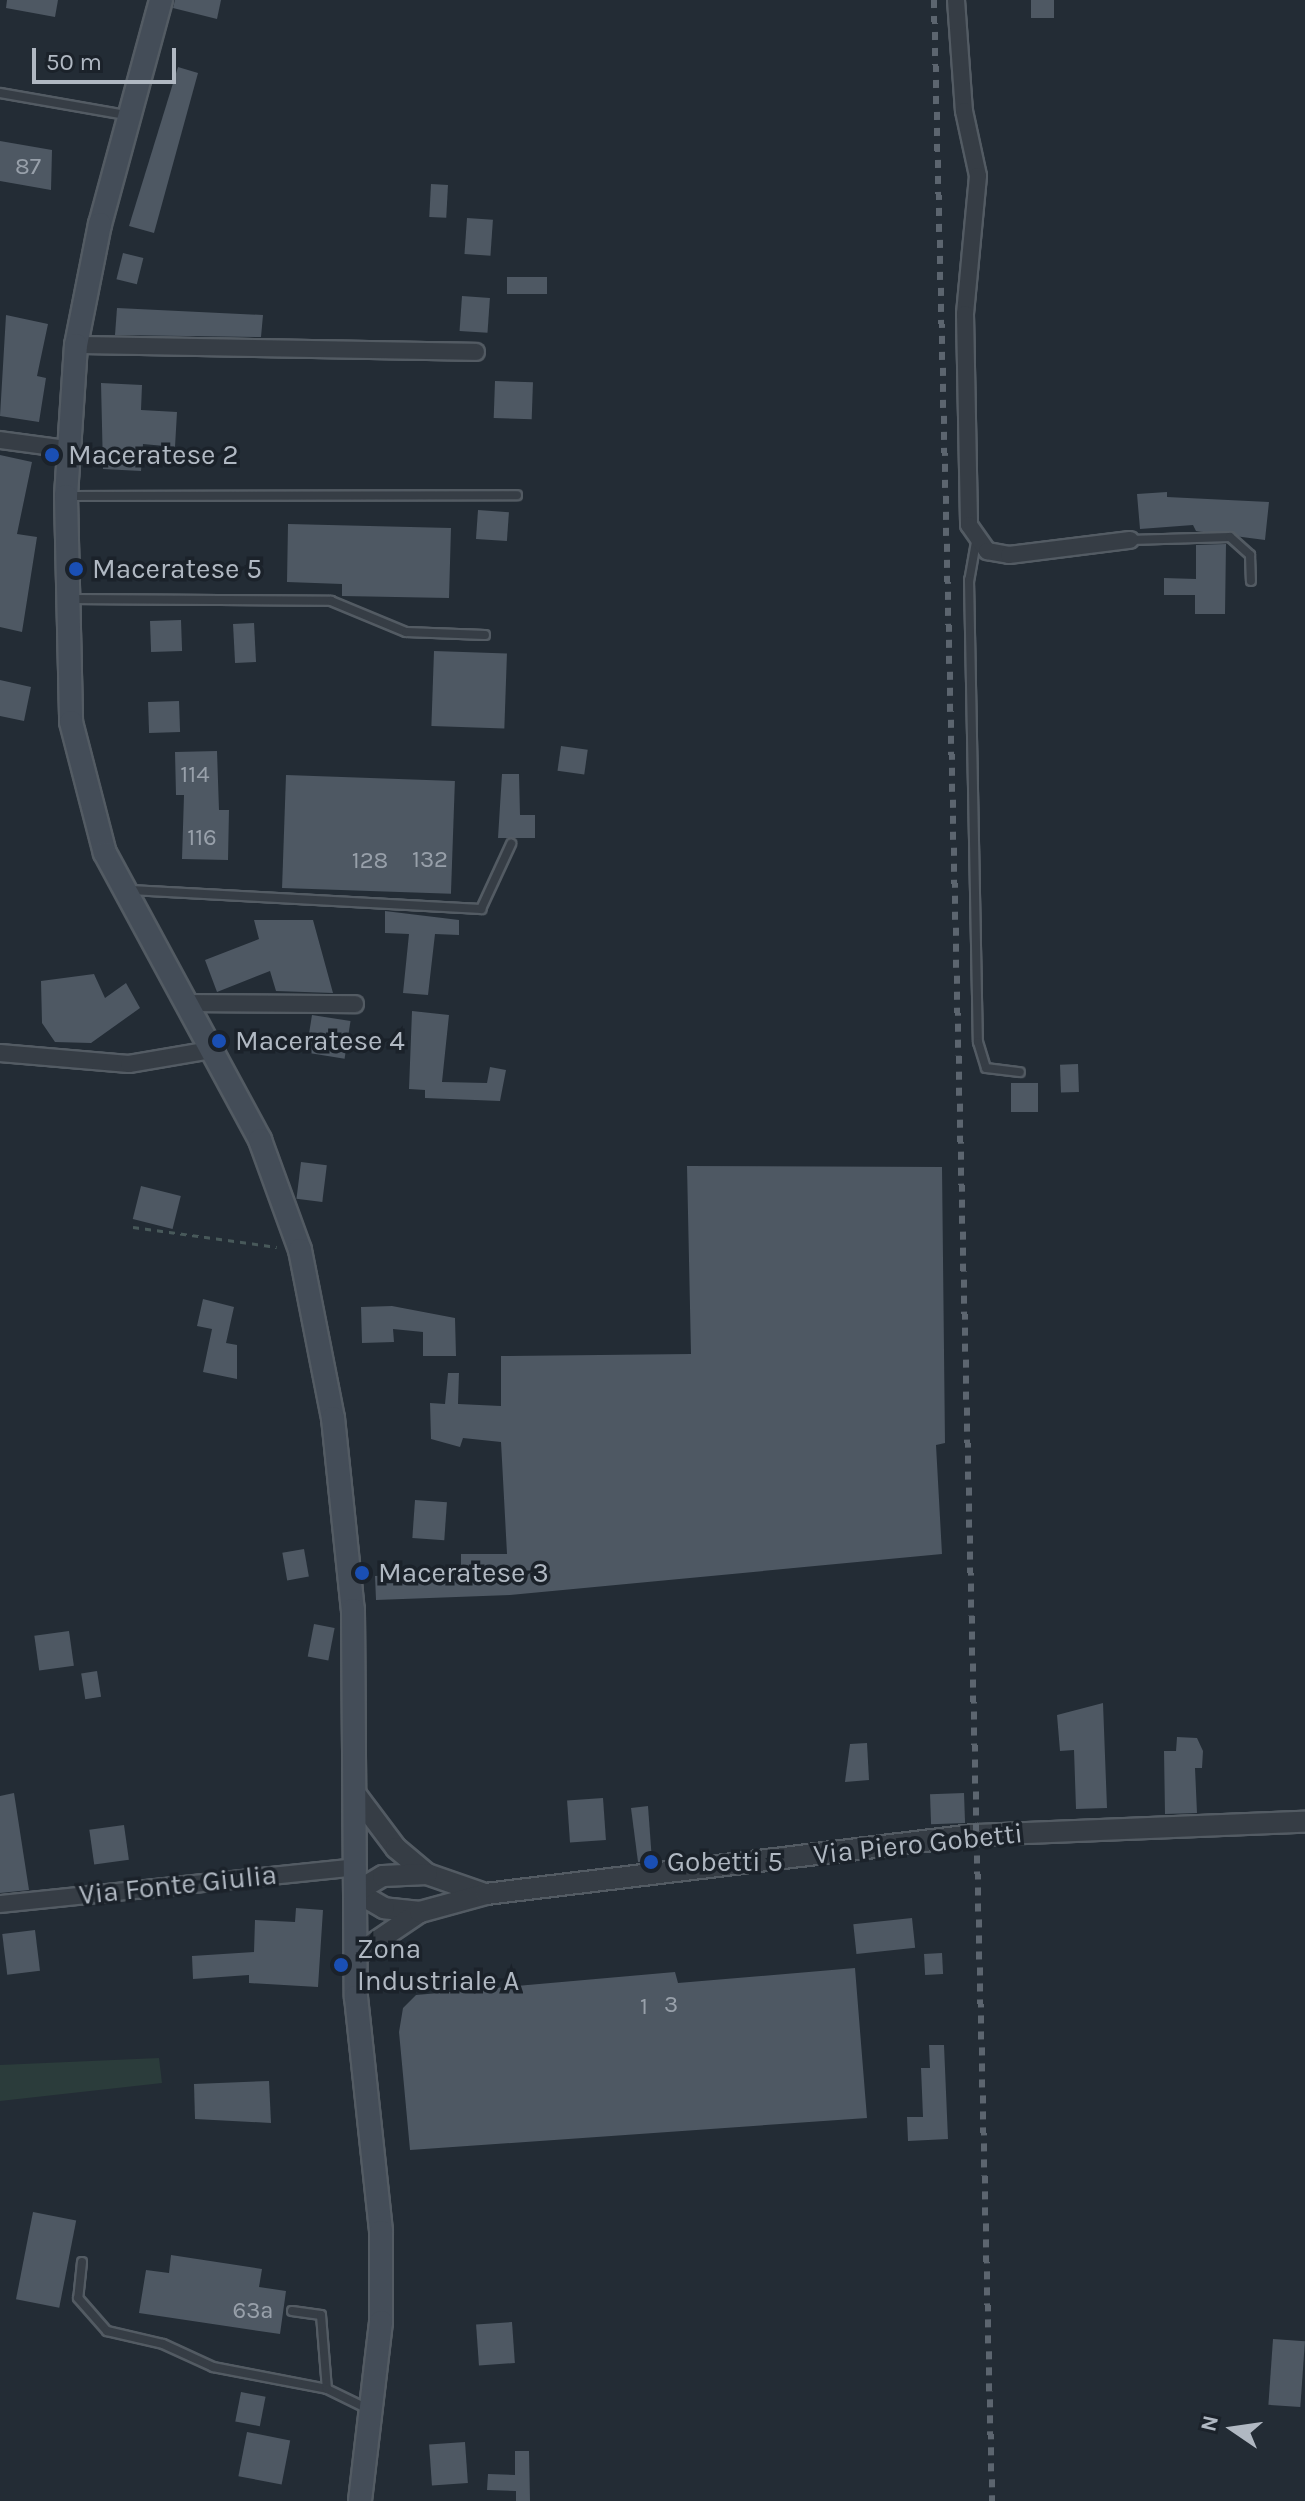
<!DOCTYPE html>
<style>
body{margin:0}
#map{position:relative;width:1305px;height:2501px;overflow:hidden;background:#232c35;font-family:Karla,sans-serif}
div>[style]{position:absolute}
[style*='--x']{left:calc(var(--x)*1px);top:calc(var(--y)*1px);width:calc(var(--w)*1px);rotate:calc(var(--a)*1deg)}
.green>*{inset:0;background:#2b3c3b}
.building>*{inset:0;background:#4e5863;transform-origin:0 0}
.path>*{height:3px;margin-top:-1.5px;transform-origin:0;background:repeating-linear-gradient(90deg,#48595a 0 6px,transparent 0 12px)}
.roads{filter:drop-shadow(2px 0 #535b63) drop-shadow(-2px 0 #535b63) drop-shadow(0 2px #535b63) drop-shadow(0 -2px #535b63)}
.service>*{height:8px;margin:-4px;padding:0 4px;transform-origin:4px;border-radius:4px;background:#363d45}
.minor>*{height:16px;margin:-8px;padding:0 8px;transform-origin:8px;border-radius:8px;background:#363d45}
.tertiary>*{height:20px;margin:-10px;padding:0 10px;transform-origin:10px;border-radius:10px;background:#363d45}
.secondary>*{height:22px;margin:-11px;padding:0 11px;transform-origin:11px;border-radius:11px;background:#444d58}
.rail>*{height:6px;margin-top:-3px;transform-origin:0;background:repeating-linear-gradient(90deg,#5c656f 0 8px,transparent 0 16px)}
.dots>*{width:22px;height:22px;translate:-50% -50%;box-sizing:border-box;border:4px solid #1b222a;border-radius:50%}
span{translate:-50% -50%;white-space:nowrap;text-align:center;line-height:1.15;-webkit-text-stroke:7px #1b222a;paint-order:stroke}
.number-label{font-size:24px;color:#98a0aa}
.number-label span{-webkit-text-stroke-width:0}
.poi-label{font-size:28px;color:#b0b8c2}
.left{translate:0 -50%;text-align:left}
.street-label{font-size:28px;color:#b0b8c2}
.north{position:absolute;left:1193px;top:2389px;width:80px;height:80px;-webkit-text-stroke:6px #1b222a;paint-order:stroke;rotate:283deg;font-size:22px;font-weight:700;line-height:32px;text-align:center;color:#b0b8c2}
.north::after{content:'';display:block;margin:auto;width:28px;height:36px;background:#b0b8c2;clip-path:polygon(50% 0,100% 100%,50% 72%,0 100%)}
.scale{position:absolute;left:32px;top:48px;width:144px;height:36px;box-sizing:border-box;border:4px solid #b0b8c2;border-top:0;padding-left:10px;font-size:24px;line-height:28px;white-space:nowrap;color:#b0b8c2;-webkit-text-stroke:6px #1b222a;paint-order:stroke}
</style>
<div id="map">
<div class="green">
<div style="clip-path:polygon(159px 2058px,162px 2083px,0 2101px,0 2065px)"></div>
</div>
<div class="building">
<div style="clip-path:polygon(7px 0,58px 0,55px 17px,6px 8px)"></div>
<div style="clip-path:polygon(175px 0,221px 0,217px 19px,173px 8px)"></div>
<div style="left:1031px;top:0;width:23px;height:18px"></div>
<div style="clip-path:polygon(178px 67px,198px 73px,154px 233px,129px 226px)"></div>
<div style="clip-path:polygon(0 141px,52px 150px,51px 190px,0 181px)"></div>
<div style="left:431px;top:184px;width:17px;height:33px;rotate:3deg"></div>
<div style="left:467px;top:218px;width:26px;height:36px;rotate:4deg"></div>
<div style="left:123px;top:253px;width:21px;height:27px;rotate:14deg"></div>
<div style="left:507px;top:277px;width:40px;height:17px"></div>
<div style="left:462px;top:296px;width:28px;height:35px;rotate:4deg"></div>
<div style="clip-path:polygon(117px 308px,263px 315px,261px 337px,115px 335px)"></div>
<div style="clip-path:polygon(6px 315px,48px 324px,37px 376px,46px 378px,39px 422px,0 416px)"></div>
<div style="left:495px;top:381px;width:38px;height:37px;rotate:2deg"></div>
<div style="clip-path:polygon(101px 383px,142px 385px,141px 410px,177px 412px,175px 447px,143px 444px,141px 471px,103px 469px)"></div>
<div style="clip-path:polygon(0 455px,32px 462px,17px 534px,37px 537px,22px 632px,0 627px)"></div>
<div style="clip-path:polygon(1167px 492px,1167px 497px,1269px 502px,1265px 540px,1196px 531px,1193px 525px,1140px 529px,1137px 494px)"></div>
<div style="left:478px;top:510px;width:31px;height:29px;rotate:4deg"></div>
<div style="clip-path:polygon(288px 524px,451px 528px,449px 598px,342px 596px,342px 584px,287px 582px)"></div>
<div style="clip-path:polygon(1226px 544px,1225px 614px,1195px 614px,1195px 595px,1164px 595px,1164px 578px,1196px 579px,1196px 545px)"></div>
<div style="left:181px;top:620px;width:31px;height:31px;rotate:88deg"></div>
<div style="left:254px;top:623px;width:39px;height:21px;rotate:87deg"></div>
<div style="left:434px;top:651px;width:73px;height:75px;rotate:2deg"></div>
<div style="clip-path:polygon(0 680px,31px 687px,24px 721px,0 716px)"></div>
<div style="left:179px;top:701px;width:31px;height:31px;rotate:88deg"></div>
<div style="left:561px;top:746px;width:27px;height:25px;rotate:8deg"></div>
<div style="clip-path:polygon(217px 751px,219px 810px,229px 810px,228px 860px,182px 859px,184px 795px,176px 795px,175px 752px)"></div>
<div style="clip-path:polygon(502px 774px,519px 774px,520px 815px,535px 815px,535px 838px,498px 838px)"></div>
<div style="left:286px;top:775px;width:169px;height:113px;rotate:2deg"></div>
<div style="clip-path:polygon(385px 911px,459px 920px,459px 935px,435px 934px,428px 995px,403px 993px,409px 934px,385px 933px)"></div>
<div style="clip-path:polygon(254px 920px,313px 920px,333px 993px,276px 991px,270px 971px,217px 992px,205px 960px,259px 939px)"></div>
<div style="clip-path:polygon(94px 974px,105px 998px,126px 983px,140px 1008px,91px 1043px,55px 1042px,42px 1023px,41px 981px)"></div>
<div style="clip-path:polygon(412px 1011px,449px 1015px,442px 1082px,487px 1083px,490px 1067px,506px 1070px,500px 1101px,425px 1098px,425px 1090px,409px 1089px)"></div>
<div style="left:312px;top:1015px;width:39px;height:38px;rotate:9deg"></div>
<div style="left:1078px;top:1064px;width:28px;height:18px;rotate:88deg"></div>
<div style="left:1038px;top:1083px;width:29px;height:27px;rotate:90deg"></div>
<div style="left:301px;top:1162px;width:26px;height:37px;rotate:7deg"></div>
<div style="clip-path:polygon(687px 1166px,942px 1167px,945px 1443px,936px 1445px,942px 1554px,510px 1595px,376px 1600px,375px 1576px,461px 1572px,461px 1554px,507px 1554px,501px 1442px,463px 1438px,460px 1447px,431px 1439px,430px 1403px,445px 1404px,448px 1373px,459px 1373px,458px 1404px,501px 1406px,501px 1356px,691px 1354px)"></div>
<div style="left:141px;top:1186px;width:41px;height:34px;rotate:14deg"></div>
<div style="clip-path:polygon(203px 1299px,234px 1307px,226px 1343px,237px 1345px,237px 1379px,203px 1372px,212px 1329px,197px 1326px)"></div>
<div style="clip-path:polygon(392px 1306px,455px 1318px,456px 1356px,423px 1356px,423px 1332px,393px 1329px,394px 1342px,362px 1343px,361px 1307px)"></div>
<div style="left:415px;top:1500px;width:32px;height:38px;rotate:4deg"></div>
<div style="left:304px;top:1549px;width:28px;height:22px;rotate:80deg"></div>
<div style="left:314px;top:1624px;width:21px;height:33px;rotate:11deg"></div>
<div style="left:69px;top:1631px;width:35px;height:35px;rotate:82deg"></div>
<div style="left:97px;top:1671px;width:26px;height:16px;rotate:81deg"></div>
<div style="clip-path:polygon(1103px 1703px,1107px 1808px,1076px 1809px,1074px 1750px,1060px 1751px,1057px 1715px)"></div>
<div style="clip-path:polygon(1177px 1737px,1197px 1738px,1203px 1751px,1202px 1768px,1195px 1768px,1197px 1813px,1165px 1814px,1164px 1751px,1176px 1751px)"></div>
<div style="clip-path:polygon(867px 1743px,869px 1780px,845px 1782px,850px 1744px)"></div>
<div style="clip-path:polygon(14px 1793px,29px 1890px,0 1893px,0 1796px)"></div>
<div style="left:964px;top:1793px;width:30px;height:34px;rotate:88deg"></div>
<div style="left:603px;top:1798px;width:42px;height:36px;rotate:86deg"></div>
<div style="clip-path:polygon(648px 1806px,652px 1861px,638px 1862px,631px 1808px)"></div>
<div style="left:124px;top:1825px;width:35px;height:35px;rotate:82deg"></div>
<div style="clip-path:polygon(296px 1908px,323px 1910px,318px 1987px,249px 1983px,249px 1975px,193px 1979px,192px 1956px,254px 1952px,255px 1920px,295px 1922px)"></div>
<div style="left:912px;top:1918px;width:30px;height:59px;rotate:84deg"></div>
<div style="left:35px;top:1930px;width:41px;height:33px;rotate:83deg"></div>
<div style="left:942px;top:1953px;width:21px;height:18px;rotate:87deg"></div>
<div style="clip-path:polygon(855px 1968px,867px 2118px,410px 2150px,399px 2032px,403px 2008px,416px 1995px,675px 1972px,678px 1983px)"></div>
<div style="clip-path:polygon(929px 2045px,944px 2045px,948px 2139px,908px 2141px,907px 2117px,923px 2117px,921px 2068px,930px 2068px)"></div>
<div style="clip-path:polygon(269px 2081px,271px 2123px,195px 2119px,194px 2084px)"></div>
<div style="left:33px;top:2212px;width:44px;height:89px;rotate:11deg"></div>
<div style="clip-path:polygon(171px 2255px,262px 2269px,259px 2287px,286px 2291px,280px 2334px,139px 2313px,146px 2270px,169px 2273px)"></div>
<div style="left:512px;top:2322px;width:41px;height:36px;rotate:86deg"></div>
<div style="left:1273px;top:2339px;width:32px;height:66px;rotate:4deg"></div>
<div style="left:241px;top:2392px;width:25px;height:30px;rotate:11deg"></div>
<div style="left:247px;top:2432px;width:44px;height:45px;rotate:11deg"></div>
<div style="left:465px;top:2442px;width:41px;height:36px;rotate:86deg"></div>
<div style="clip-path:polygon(515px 2451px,529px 2451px,530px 2501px,516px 2501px,516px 2491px,487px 2490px,488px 2474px,515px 2475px)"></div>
</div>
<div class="path">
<div style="--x:133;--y:1227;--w:145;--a:7.9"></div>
</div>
<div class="roads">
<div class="service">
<div style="--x:0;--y:93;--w:128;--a:9.9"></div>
<div style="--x:66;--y:496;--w:451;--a:-0.1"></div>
<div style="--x:1130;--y:540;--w:100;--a:-1.7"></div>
<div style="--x:1230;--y:537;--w:27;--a:42"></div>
<div style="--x:1250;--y:555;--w:26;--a:88"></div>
<div style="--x:976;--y:542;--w:39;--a:100"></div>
<div style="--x:969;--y:580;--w:462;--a:88.9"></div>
<div style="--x:978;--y:1042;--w:27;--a:73"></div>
<div style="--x:986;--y:1068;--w:34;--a:7"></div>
<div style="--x:70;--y:599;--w:261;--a:0.4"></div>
<div style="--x:331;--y:601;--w:81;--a:22.5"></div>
<div style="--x:406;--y:632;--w:79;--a:2.2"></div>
<div style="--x:130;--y:890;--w:352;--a:3.1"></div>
<div style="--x:481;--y:909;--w:72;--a:-65.2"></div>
<div style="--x:82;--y:2262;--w:36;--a:96"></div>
<div style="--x:78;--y:2298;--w:44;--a:48.7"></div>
<div style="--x:107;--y:2331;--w:57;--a:13.1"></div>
<div style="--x:163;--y:2344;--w:55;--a:24.7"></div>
<div style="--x:213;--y:2367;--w:116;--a:10.9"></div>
<div style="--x:292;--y:2311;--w:29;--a:8"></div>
<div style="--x:321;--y:2315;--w:74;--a:85.4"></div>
<div style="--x:327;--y:2389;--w:46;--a:26"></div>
</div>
<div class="minor">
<div style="--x:956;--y:0;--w:111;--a:85.9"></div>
<div style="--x:964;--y:111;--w:66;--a:77.8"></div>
<div style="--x:978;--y:176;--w:139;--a:95.4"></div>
<div style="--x:965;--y:314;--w:211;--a:88.9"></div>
<div style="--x:969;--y:525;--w:32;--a:55"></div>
<div style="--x:987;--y:551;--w:22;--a:10"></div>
<div style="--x:1009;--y:555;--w:122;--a:-7.1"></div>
<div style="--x:76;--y:345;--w:400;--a:1"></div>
<div style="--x:0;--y:440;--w:68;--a:7.7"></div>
<div style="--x:192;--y:1003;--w:163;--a:0.4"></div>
<div style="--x:0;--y:1053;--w:129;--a:4.9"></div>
<div style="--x:129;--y:1064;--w:89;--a:-9.7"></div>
<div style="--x:0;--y:1904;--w:359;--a:-5.9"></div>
</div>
<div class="tertiary">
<div style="--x:357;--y:1796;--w:65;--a:53.1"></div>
<div style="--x:396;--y:1848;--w:40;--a:40"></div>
<div style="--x:427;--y:1874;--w:58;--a:19.1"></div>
<div style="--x:420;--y:1912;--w:36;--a:-174"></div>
<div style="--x:384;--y:1908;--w:32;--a:-150"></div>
<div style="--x:356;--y:1892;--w:31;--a:-31"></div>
<div style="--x:383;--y:1876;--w:44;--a:-2.6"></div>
<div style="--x:355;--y:1956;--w:78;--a:-34.1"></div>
<div style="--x:420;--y:1912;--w:68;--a:-15.3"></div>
<div style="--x:486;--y:1894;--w:493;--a:-6.9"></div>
<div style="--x:975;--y:1835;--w:330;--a:-2.3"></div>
</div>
<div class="secondary">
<div style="--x:161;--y:0;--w:232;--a:105.2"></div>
<div style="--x:100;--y:224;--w:123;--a:101.2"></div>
<div style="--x:76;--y:345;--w:151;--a:93.8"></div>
<div style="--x:66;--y:496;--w:226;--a:88.7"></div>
<div style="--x:71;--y:722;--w:135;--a:75.5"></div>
<div style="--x:105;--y:853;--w:326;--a:61.6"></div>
<div style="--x:260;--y:1140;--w:117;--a:70"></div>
<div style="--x:300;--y:1250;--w:171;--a:78.9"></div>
<div style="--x:333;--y:1418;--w:193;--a:84.1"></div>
<div style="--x:353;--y:1610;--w:387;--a:89.6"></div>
<div style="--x:356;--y:1997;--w:236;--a:83.9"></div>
<div style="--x:381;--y:2232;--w:90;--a:90"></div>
<div style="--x:381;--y:2322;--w:180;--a:96.7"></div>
</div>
</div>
<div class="rail">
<div style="--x:934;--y:0;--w:2502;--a:88.67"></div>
</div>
<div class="dots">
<div style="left:52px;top:455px;background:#1a4fb4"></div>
<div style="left:76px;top:569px;background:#1a4fb4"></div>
<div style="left:219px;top:1041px;background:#1a4fb4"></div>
<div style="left:362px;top:1573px;background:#1a4fb4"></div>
<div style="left:651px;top:1862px;background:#1a4fb4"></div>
<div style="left:341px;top:1965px;background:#1a4fb4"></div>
</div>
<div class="number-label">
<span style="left:28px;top:167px">87</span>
<span style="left:195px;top:775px">114</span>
<span style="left:202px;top:838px">116</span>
<span style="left:430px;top:860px">132</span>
<span style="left:370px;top:861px">128</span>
<span style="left:671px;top:2005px">3</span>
<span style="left:644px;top:2007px">1</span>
<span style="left:253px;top:2311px">63a</span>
</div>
<div class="poi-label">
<span class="left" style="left:68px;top:455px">Maceratese 2</span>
<span class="left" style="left:92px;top:569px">Maceratese 5</span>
<span class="left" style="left:235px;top:1041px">Maceratese 4</span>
<span class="left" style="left:378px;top:1573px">Maceratese 3</span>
<span class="left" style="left:667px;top:1862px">Gobetti 5</span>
<span class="left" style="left:357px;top:1965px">Zona<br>Industriale A</span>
</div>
<div class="street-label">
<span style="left:918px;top:1844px;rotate:-6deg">Via Piero Gobetti</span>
<span style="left:178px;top:1885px;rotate:-6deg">Via Fonte Giulia</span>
</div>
<div class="north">N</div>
<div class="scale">50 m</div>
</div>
